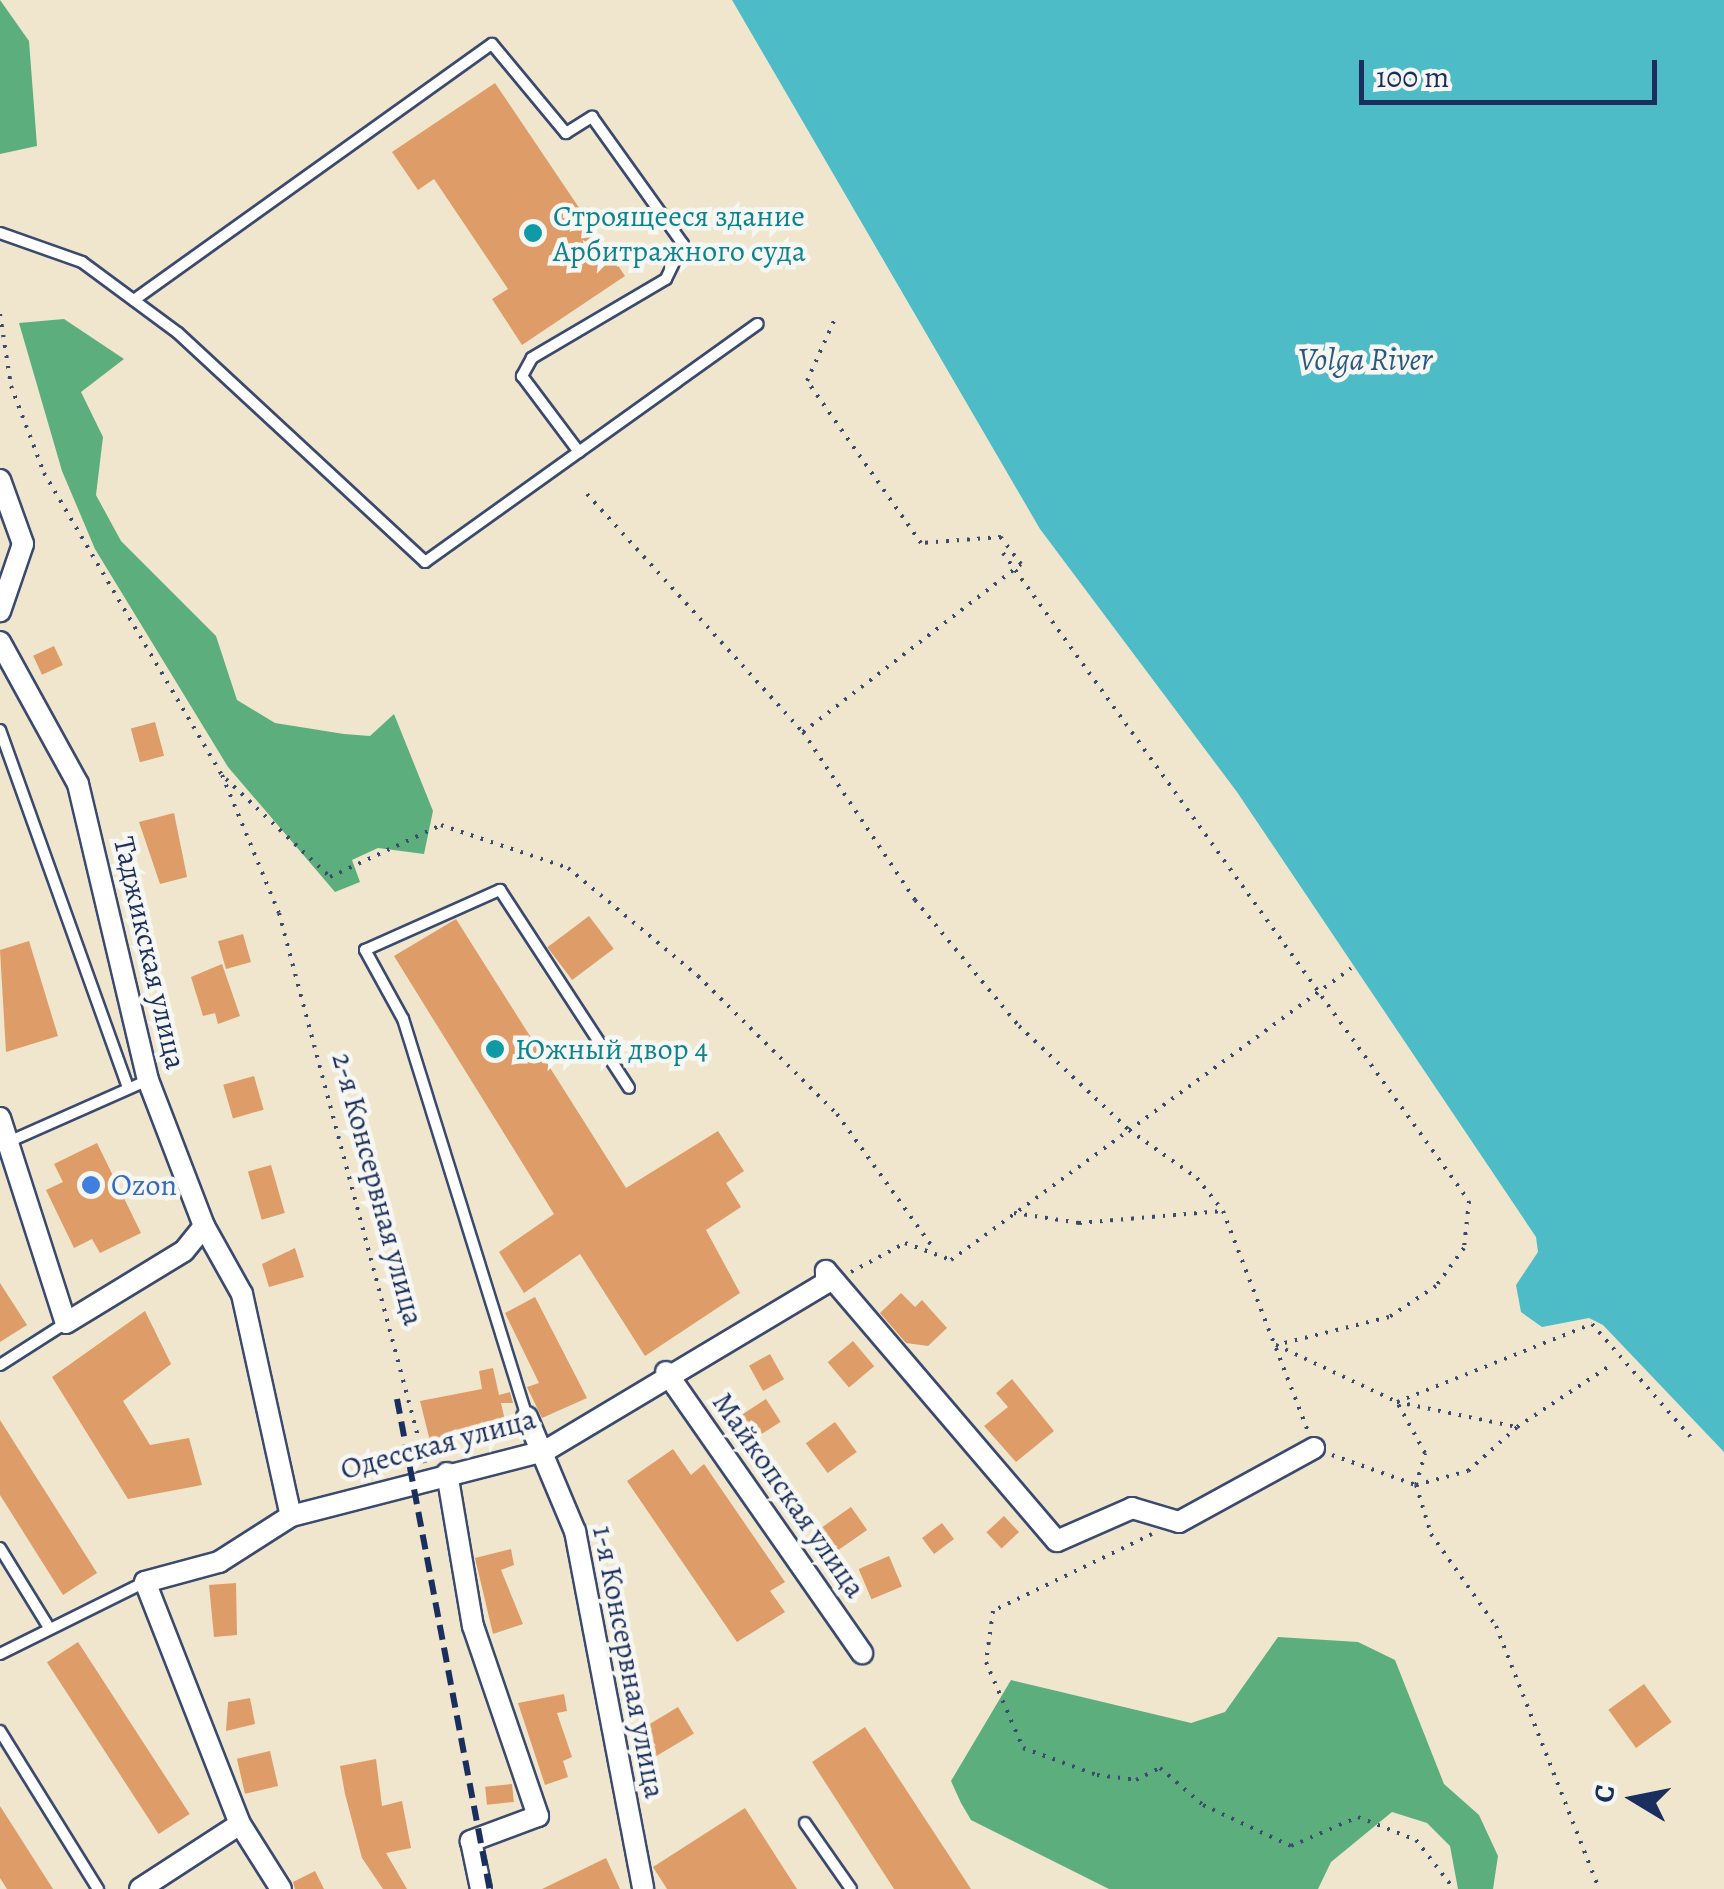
<!DOCTYPE html>
<meta charset="utf-8">
<style>
body{margin:0}
#map{position:relative;width:1724px;height:1889px;overflow:hidden;background:#efe6cd;font-family:Alegreya,serif}
div>[style]{position:absolute}
[style*='--x']{left:calc(var(--x)*1px);top:calc(var(--y)*1px);width:calc(var(--w)*1px);rotate:calc(var(--a)*1deg)}
.forest>*{inset:0;background:#5caf7d}
.water>*{inset:0;background:#4ebcc7}
.building>*{inset:0;background:#de9c68;transform-origin:0 0}
.path>*{height:4px;margin-top:-2px;transform-origin:0;background:repeating-linear-gradient(90deg,#3b4a6f 0 2.5px,transparent 0 10.5px)}
.roads{filter:drop-shadow(2px 0 #3b4a6f) drop-shadow(-2px 0 #3b4a6f) drop-shadow(0 2px #3b4a6f) drop-shadow(0 -2px #3b4a6f)}
.lane>*{height:10px;margin:-5px;padding:0 5px;transform-origin:5px;border-radius:5px;background:#fff}
.street>*{height:20px;margin:-10px;padding:0 10px;transform-origin:10px;border-radius:10px;background:#fff}
.rail>*{height:6px;margin-top:-3px;transform-origin:0;background:repeating-linear-gradient(90deg,#1b2f5e 0 15px,transparent 0 23px)}
.dots>*{width:28px;height:28px;translate:-50% -50%;box-sizing:border-box;border:5px solid #f6f6f2;border-radius:50%}
span{translate:-50% -50%;white-space:nowrap;text-align:center;line-height:1.15;-webkit-text-stroke:9px #f6f6f2;paint-order:stroke}
.culture-label{font-size:30px;color:#0d838f}
.left{translate:0 -50%;text-align:left}
.street-label{font-size:30px;color:#1b2f5e}
.shop-label{font-size:30px;color:#366cbe}
.water-label{font-size:32px;color:#2a597e;font-style:italic}
.north{position:absolute;left:1584px;top:1749px;width:100px;height:100px;-webkit-text-stroke:8px #f6f6f2;paint-order:stroke;rotate:280deg;font-size:28px;font-weight:700;line-height:40px;text-align:center;color:#1b2f5e}
.north::after{content:'';display:block;margin:auto;width:35px;height:45px;background:#1b2f5e;clip-path:polygon(50% 0,100% 100%,50% 72%,0 100%)}
.scale{position:absolute;left:1359px;top:60px;width:298px;height:45px;box-sizing:border-box;border:5px solid #1b2f5e;border-top:0;padding-left:12px;font-size:30px;line-height:35px;white-space:nowrap;color:#1b2f5e;-webkit-text-stroke:8px #f6f6f2;paint-order:stroke}
</style>
<div id="map">
<div class="forest">
<div style="clip-path:polygon(0 0,29px 41px,37px 146px,0 154px)"></div>
<div style="clip-path:polygon(64px 319px,124px 359px,81px 392px,103px 437px,96px 495px,121px 541px,216px 636px,237px 700px,275px 723px,344px 734px,370px 736px,394px 714px,433px 811px,424px 854px,378px 848px,352px 860px,360px 882px,335px 892px,228px 767px,95px 549px,62px 471px,19px 323px)"></div>
<div style="clip-path:polygon(1278px 1637px,1358px 1642px,1395px 1660px,1444px 1784px,1479px 1815px,1498px 1856px,1493px 1889px,1458px 1889px,1450px 1846px,1427px 1823px,1392px 1812px,1331px 1862px,1318px 1889px,1109px 1889px,971px 1820px,961px 1803px,951px 1781px,1011px 1680px,1191px 1723px,1225px 1712px)"></div>
</div>
<div class="water">
<div style="clip-path:polygon(732px 0,1724px 0,1724px 1452px,1603px 1325px,1589px 1318px,1542px 1327px,1521px 1312px,1516px 1285px,1538px 1252px,1536px 1237px,1237px 792px,1040px 529px)"></div>
</div>
<div class="building">
<div style="clip-path:polygon(495px 83px,625px 276px,522px 345px,492px 299px,508px 289px,434px 179px,418px 190px,392px 152px)"></div>
<div style="left:54px;top:646px;width:21px;height:23px;rotate:65deg"></div>
<div style="left:155px;top:722px;width:35px;height:25px;rotate:75deg"></div>
<div style="clip-path:polygon(174px 813px,187px 877px,160px 884px,139px 822px)"></div>
<div style="left:589px;top:916px;width:41px;height:52px;rotate:53deg"></div>
<div style="clip-path:polygon(456px 919px,626px 1188px,718px 1131px,744px 1171px,726px 1183px,741px 1207px,706px 1230px,740px 1293px,645px 1356px,580px 1254px,524px 1293px,499px 1252px,554px 1214px,394px 956px)"></div>
<div style="left:243px;top:934px;width:29px;height:26px;rotate:74deg"></div>
<div style="clip-path:polygon(29px 941px,58px 1036px,6px 1052px,0 950px)"></div>
<div style="clip-path:polygon(222px 964px,240px 1016px,218px 1024px,215px 1013px,203px 1016px,191px 977px)"></div>
<div style="left:254px;top:1076px;width:35px;height:32px;rotate:74deg"></div>
<div style="clip-path:polygon(97px 1143px,141px 1233px,100px 1253px,92px 1239px,74px 1248px,46px 1190px,63px 1182px,54px 1164px)"></div>
<div style="left:271px;top:1165px;width:50px;height:24px;rotate:74deg"></div>
<div style="clip-path:polygon(295px 1248px,304px 1277px,269px 1287px,262px 1264px)"></div>
<div style="clip-path:polygon(0 1283px,27px 1325px,0 1342px)"></div>
<div style="clip-path:polygon(901px 1293px,915px 1307px,922px 1300px,947px 1328px,928px 1346px,906px 1343px,880px 1313px)"></div>
<div style="clip-path:polygon(535px 1297px,587px 1398px,542px 1418px,527px 1387px,539px 1383px,505px 1313px)"></div>
<div style="clip-path:polygon(145px 1311px,171px 1364px,123px 1401px,150px 1445px,189px 1438px,202px 1485px,128px 1499px,52px 1377px)"></div>
<div style="left:853px;top:1341px;width:33px;height:33px;rotate:50deg"></div>
<div style="left:770px;top:1354px;width:29px;height:24px;rotate:61deg"></div>
<div style="clip-path:polygon(493px 1368px,499px 1395px,510px 1392px,513px 1403px,501px 1403px,506px 1425px,430px 1441px,420px 1401px,482px 1389px,479px 1371px)"></div>
<div style="clip-path:polygon(1012px 1379px,1054px 1431px,1016px 1462px,984px 1426px,1008px 1407px,996px 1393px)"></div>
<div style="left:766px;top:1399px;width:27px;height:32px;rotate:57deg"></div>
<div style="clip-path:polygon(0 1420px,97px 1573px,63px 1595px,0 1495px)"></div>
<div style="left:835px;top:1422px;width:37px;height:36px;rotate:54deg"></div>
<div style="clip-path:polygon(673px 1449px,691px 1475px,704px 1464px,785px 1582px,770px 1591px,785px 1612px,737px 1642px,627px 1481px)"></div>
<div style="left:851px;top:1507px;width:28px;height:36px;rotate:55deg"></div>
<div style="left:1004px;top:1516px;width:22px;height:24px;rotate:47deg"></div>
<div style="left:942px;top:1523px;width:20px;height:25px;rotate:53deg"></div>
<div style="clip-path:polygon(511px 1549px,514px 1565px,501px 1570px,523px 1624px,493px 1634px,475px 1558px)"></div>
<div style="left:889px;top:1556px;width:33px;height:33px;rotate:67deg"></div>
<div style="clip-path:polygon(236px 1583px,237px 1635px,214px 1637px,209px 1585px)"></div>
<div style="left:78px;top:1642px;width:205px;height:37px;rotate:57deg"></div>
<div style="left:1644px;top:1684px;width:47px;height:44px;rotate:54deg"></div>
<div style="clip-path:polygon(564px 1694px,567px 1711px,557px 1713px,572px 1757px,563px 1761px,568px 1777px,545px 1785px,518px 1703px)"></div>
<div style="clip-path:polygon(250px 1698px,255px 1724px,226px 1731px,228px 1702px)"></div>
<div style="left:678px;top:1707px;width:31px;height:50px;rotate:59deg"></div>
<div style="clip-path:polygon(865px 1727px,971px 1889px,894px 1889px,812px 1762px)"></div>
<div style="left:270px;top:1751px;width:36px;height:34px;rotate:77deg"></div>
<div style="clip-path:polygon(376px 1759px,382px 1806px,402px 1801px,411px 1848px,386px 1853px,407px 1889px,383px 1889px,362px 1858px,345px 1794px,340px 1766px)"></div>
<div style="left:512px;top:1784px;width:18px;height:27px;rotate:84deg"></div>
<div style="clip-path:polygon(0 1806px,53px 1889px,7px 1889px,0 1878px)"></div>
<div style="clip-path:polygon(745px 1808px,797px 1889px,667px 1889px,653px 1867px)"></div>
<div style="clip-path:polygon(606px 1858px,620px 1889px,542px 1889px)"></div>
<div style="clip-path:polygon(315px 1871px,324px 1889px,295px 1889px,293px 1882px)"></div>
</div>
<div class="path">
<div style="--x:0;--y:314;--w:73;--a:81.3"></div>
<div style="--x:11;--y:386;--w:93;--a:69.2"></div>
<div style="--x:44;--y:473;--w:351;--a:59.5"></div>
<div style="--x:222;--y:775;--w:149;--a:67.6"></div>
<div style="--x:279;--y:913;--w:569;--a:75.13"></div>
<div style="--x:587;--y:494;--w:321;--a:47.8"></div>
<div style="--x:803;--y:732;--w:202;--a:56.3"></div>
<div style="--x:915;--y:900;--w:163;--a:50.5"></div>
<div style="--x:1019;--y:1026;--w:151;--a:43.4"></div>
<div style="--x:1129;--y:1130;--w:83;--a:35.2"></div>
<div style="--x:1197;--y:1178;--w:42;--a:51.8"></div>
<div style="--x:1223;--y:1211;--w:234;--a:68.9"></div>
<div style="--x:1003;--y:553;--w:798;--a:54.28"></div>
<div style="--x:1469;--y:1201;--w:47;--a:96.1"></div>
<div style="--x:1464;--y:1248;--w:47;--a:126.4"></div>
<div style="--x:1436;--y:1286;--w:56;--a:146.6"></div>
<div style="--x:1389;--y:1317;--w:116;--a:166.1"></div>
<div style="--x:803;--y:732;--w:275;--a:-37.6"></div>
<div style="--x:1021;--y:564;--w:34;--a:-127"></div>
<div style="--x:1001;--y:537;--w:80;--a:175.7"></div>
<div style="--x:921;--y:543;--w:198;--a:-125.1"></div>
<div style="--x:807;--y:381;--w:66;--a:-65.8"></div>
<div style="--x:226;--y:779;--w:143;--a:43.3"></div>
<div style="--x:330;--y:877;--w:123;--a:-25.1"></div>
<div style="--x:441;--y:825;--w:134;--a:18.7"></div>
<div style="--x:568;--y:868;--w:169;--a:39.7"></div>
<div style="--x:698;--y:976;--w:196;--a:44.8"></div>
<div style="--x:837;--y:1114;--w:166;--a:54.3"></div>
<div style="--x:1014;--y:1213;--w:66;--a:8.7"></div>
<div style="--x:1079;--y:1223;--w:144;--a:-4.8"></div>
<div style="--x:851;--y:1272;--w:61;--a:-28.2"></div>
<div style="--x:905;--y:1243;--w:49;--a:20.3"></div>
<div style="--x:951;--y:1260;--w:495;--a:-36.1"></div>
<div style="--x:1276;--y:1345;--w:134;--a:25.2"></div>
<div style="--x:1397;--y:1402;--w:123;--a:11.8"></div>
<div style="--x:1517;--y:1427;--w:109;--a:-33.4"></div>
<div style="--x:1332;--y:1455;--w:89;--a:19.7"></div>
<div style="--x:1416;--y:1485;--w:51;--a:73"></div>
<div style="--x:1431;--y:1534;--w:113;--a:54.8"></div>
<div style="--x:1496;--y:1626;--w:282;--a:68.6"></div>
<div style="--x:1416;--y:1485;--w:33;--a:-74"></div>
<div style="--x:1425;--y:1453;--w:58;--a:-118.8"></div>
<div style="--x:1397;--y:1402;--w:210;--a:-21.8"></div>
<div style="--x:1592;--y:1324;--w:155;--a:48.9"></div>
<div style="--x:1416;--y:1485;--w:54;--a:-15.1"></div>
<div style="--x:1468;--y:1471;--w:66;--a:-41.9"></div>
<div style="--x:1152;--y:1534;--w:177;--a:154.2"></div>
<div style="--x:993;--y:1611;--w:51;--a:97.8"></div>
<div style="--x:986;--y:1662;--w:94;--a:66.7"></div>
<div style="--x:1023;--y:1748;--w:79;--a:20"></div>
<div style="--x:1097;--y:1775;--w:39;--a:7"></div>
<div style="--x:1136;--y:1780;--w:27;--a:-27"></div>
<div style="--x:1160;--y:1768;--w:57;--a:40.7"></div>
<div style="--x:1203;--y:1805;--w:97;--a:25"></div>
<div style="--x:1291;--y:1846;--w:73;--a:-23.4"></div>
<div style="--x:1358;--y:1817;--w:62;--a:21.6"></div>
<div style="--x:1416;--y:1840;--w:62;--a:52.2"></div>
</div>
<div class="roads">
<div class="lane">
<div style="--x:0;--y:233;--w:87;--a:19.5"></div>
<div style="--x:82;--y:262;--w:119;--a:36.5"></div>
<div style="--x:178;--y:333;--w:337;--a:42.8"></div>
<div style="--x:425;--y:562;--w:409;--a:-35.6"></div>
<div style="--x:134;--y:300;--w:440;--a:-35.6"></div>
<div style="--x:492;--y:44;--w:116;--a:50.3"></div>
<div style="--x:566;--y:133;--w:31;--a:-32"></div>
<div style="--x:592;--y:117;--w:156;--a:54.4"></div>
<div style="--x:683;--y:244;--w:39;--a:116"></div>
<div style="--x:666;--y:279;--w:156;--a:149.5"></div>
<div style="--x:532;--y:358;--w:21;--a:119"></div>
<div style="--x:522;--y:376;--w:95;--a:53.1"></div>
<div style="--x:0;--y:730;--w:380;--a:70.3"></div>
<div style="--x:6;--y:1143;--w:155;--a:-23.9"></div>
<div style="--x:0;--y:1365;--w:78;--a:-32.5"></div>
<div style="--x:527;--y:1417;--w:417;--a:-107.3"></div>
<div style="--x:403;--y:1019;--w:79;--a:-118.8"></div>
<div style="--x:365;--y:950;--w:148;--a:-24"></div>
<div style="--x:500;--y:890;--w:236;--a:56.9"></div>
<div style="--x:0;--y:1548;--w:92;--a:58.4"></div>
<div style="--x:0;--y:1654;--w:162;--a:-26.4"></div>
<div style="--x:0;--y:1731;--w:186;--a:58.2"></div>
<div style="--x:805;--y:1823;--w:80;--a:55.1"></div>
</div>
<div class="street">
<div style="--x:0;--y:480;--w:68;--a:70.2"></div>
<div style="--x:23;--y:544;--w:71;--a:108.9"></div>
<div style="--x:0;--y:642;--w:162;--a:61.2"></div>
<div style="--x:78;--y:784;--w:304;--a:76.7"></div>
<div style="--x:148;--y:1080;--w:156;--a:69"></div>
<div style="--x:204;--y:1226;--w:78;--a:60.8"></div>
<div style="--x:242;--y:1294;--w:227;--a:77.6"></div>
<div style="--x:0;--y:1118;--w:215;--a:72.2"></div>
<div style="--x:66;--y:1323;--w:138;--a:-31.4"></div>
<div style="--x:184;--y:1251;--w:32;--a:-51"></div>
<div style="--x:826;--y:1271;--w:355;--a:49.5"></div>
<div style="--x:1057;--y:1541;--w:82;--a:-23.7"></div>
<div style="--x:1132;--y:1508;--w:49;--a:16.6"></div>
<div style="--x:1179;--y:1522;--w:154;--a:-28.7"></div>
<div style="--x:666;--y:1372;--w:343;--a:55.1"></div>
<div style="--x:527;--y:1417;--w:124;--a:67.2"></div>
<div style="--x:575;--y:1531;--w:364;--a:79.2"></div>
<div style="--x:447;--y:1473;--w:155;--a:80.4"></div>
<div style="--x:473;--y:1626;--w:201;--a:71.1"></div>
<div style="--x:538;--y:1816;--w:72;--a:159.5"></div>
<div style="--x:471;--y:1841;--w:49;--a:78.2"></div>
<div style="--x:140;--y:1889;--w:119;--a:-33"></div>
<div style="--x:281;--y:1889;--w:77;--a:-122.2"></div>
<div style="--x:240;--y:1824;--w:260;--a:-111.4"></div>
<div style="--x:145;--y:1582;--w:77;--a:-15.1"></div>
<div style="--x:219;--y:1562;--w:85;--a:-32.6"></div>
<div style="--x:291;--y:1516;--w:262;--a:-14.4"></div>
<div style="--x:545;--y:1451;--w:327;--a:-30.9"></div>
<div style="--x:826;--y:1283;--w:12;--a:-90"></div>
</div>
</div>
<div class="rail">
<div style="--x:397;--y:1399;--w:499;--a:79.3"></div>
</div>
<div class="dots">
<div style="left:533px;top:233px;background:#0f9aa8"></div>
<div style="left:495px;top:1049px;background:#0f9aa8"></div>
<div style="left:91px;top:1185px;background:#3f7fe0"></div>
</div>
<div class="culture-label">
<span class="left" style="left:553px;top:233px">Строящееся здание<br>Арбитражного суда</span>
<span class="left" style="left:515px;top:1049px">Южный двор 4</span>
</div>
<div class="street-label">
<span style="left:150px;top:953px;rotate:77deg">Таджикская улица</span>
<span style="left:378px;top:1189px;rotate:75deg">2-я Консервная улица</span>
<span style="left:438px;top:1444px;rotate:-15deg">Одесская улица</span>
<span style="left:789px;top:1495px;rotate:55deg">Майкопская улица</span>
<span style="left:629px;top:1662px;rotate:79deg">1-я Консервная улица</span>
</div>
<div class="shop-label">
<span class="left" style="left:111px;top:1185px">Ozon</span>
</div>
<div class="water-label">
<span style="left:1365px;top:359px">Volga River</span>
</div>
<div class="north">С</div>
<div class="scale">100 m</div>
</div>
